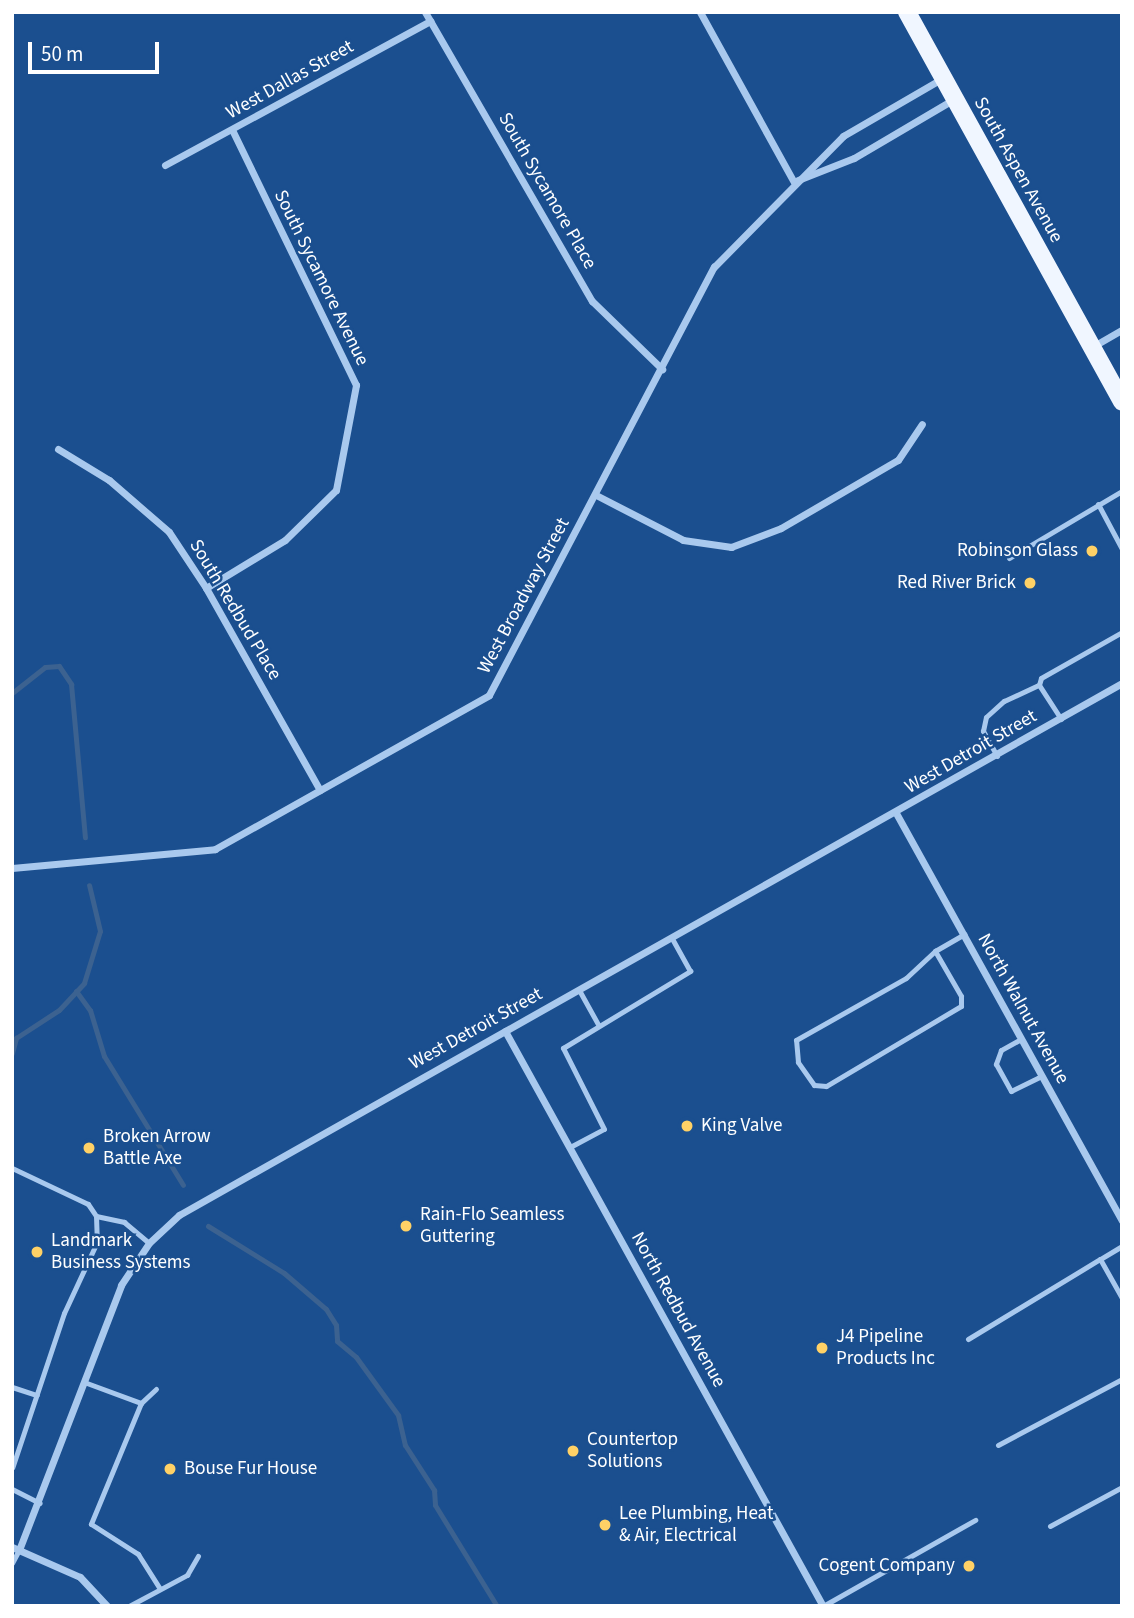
<!DOCTYPE html>
<style>
body{margin:0}
#map{position:relative;width:1134px;height:1618px;overflow:hidden;background:#1b4f8f;font-family:"Source Sans 3",sans-serif}
div>[style]{position:absolute}
[style*='--x']{left:calc(var(--x)*1px);top:calc(var(--y)*1px);width:calc(var(--w)*1px);rotate:calc(var(--a)*1deg)}
.stream>*{height:5px;margin:-2.5px;padding:0 2.5px;transform-origin:2.5px;border-radius:2.5px;background:#3c6290}
.service>*{height:5px;margin:-2.5px;padding:0 2.5px;transform-origin:2.5px;border-radius:2.5px;background:#a9c9ee}
.minor>*{height:7px;margin:-3.5px;padding:0 3.5px;transform-origin:3.5px;border-radius:3.5px;background:#a9c9ee}
.primary>*{height:18px;margin:-9px;padding:0 9px;transform-origin:9px;border-radius:9px;background:#f0f6ff}
.dots>*{width:19px;height:19px;translate:-50% -50%;box-sizing:border-box;border:4px solid #1b4f8f;border-radius:50%}
span{translate:-50% -50%;white-space:nowrap;text-align:center;line-height:1.15;-webkit-text-stroke:5px #1b4f8f;paint-order:stroke}
.street-label{font-size:19px;color:#fff}
.poi-label{font-size:19px;color:#fff}
.right{translate:-100% -50%;text-align:right}
.left{translate:0 -50%;text-align:left}
.frame{position:absolute;inset:0;border:14px solid #fff;pointer-events:none}
.scale{position:absolute;left:28px;top:42px;width:131px;height:32px;box-sizing:border-box;border:4px solid #fff;border-top:0;padding-left:9px;font-size:21px;line-height:24px;white-space:nowrap;color:#fff;-webkit-text-stroke:5px #1b4f8f;paint-order:stroke}
</style>
<div id="map">
<div class="stream">
<div style="--x:12;--y:693;--w:42;--a:-38.2"></div>
<div style="--x:45;--y:667;--w:14;--a:-4"></div>
<div style="--x:59;--y:666;--w:22;--a:56"></div>
<div style="--x:71;--y:684;--w:154;--a:84.8"></div>
<div style="--x:76;--y:991;--w:24;--a:54"></div>
<div style="--x:90;--y:1010;--w:48;--a:73.1"></div>
<div style="--x:104;--y:1056;--w:151;--a:58.5"></div>
<div style="--x:12;--y:1053;--w:16;--a:-75"></div>
<div style="--x:16;--y:1038;--w:51;--a:-33.1"></div>
<div style="--x:59;--y:1010;--w:37;--a:-47"></div>
<div style="--x:84;--y:983;--w:54;--a:-72.9"></div>
<div style="--x:100;--y:931;--w:47;--a:-103.4"></div>
<div style="--x:208;--y:1226;--w:89;--a:31.7"></div>
<div style="--x:284;--y:1273;--w:55;--a:40.6"></div>
<div style="--x:326;--y:1309;--w:19;--a:58"></div>
<div style="--x:336;--y:1325;--w:16;--a:86"></div>
<div style="--x:337;--y:1341;--w:25;--a:40"></div>
<div style="--x:356;--y:1357;--w:72;--a:54.1"></div>
<div style="--x:398;--y:1415;--w:31;--a:77"></div>
<div style="--x:405;--y:1445;--w:54;--a:57.2"></div>
<div style="--x:434;--y:1490;--w:15;--a:86"></div>
<div style="--x:435;--y:1505;--w:119;--a:58.5"></div>
</div>
<div class="service">
<div style="--x:1098;--y:504;--w:51;--a:61.9"></div>
<div style="--x:1009;--y:558;--w:131;--a:-30.7"></div>
<div style="--x:1061;--y:719;--w:40;--a:-122.9"></div>
<div style="--x:1039;--y:685;--w:7;--a:-74"></div>
<div style="--x:1041;--y:678;--w:93;--a:-29.6"></div>
<div style="--x:997;--y:756;--w:29;--a:-119"></div>
<div style="--x:983;--y:731;--w:14;--a:-78"></div>
<div style="--x:986;--y:717;--w:24;--a:-42"></div>
<div style="--x:1004;--y:701;--w:38;--a:-25"></div>
<div style="--x:935;--y:951;--w:52;--a:60"></div>
<div style="--x:961;--y:996;--w:10;--a:90"></div>
<div style="--x:961;--y:1006;--w:157;--a:149.3"></div>
<div style="--x:826;--y:1086;--w:12;--a:-175"></div>
<div style="--x:814;--y:1085;--w:28;--a:-125"></div>
<div style="--x:798;--y:1062;--w:22;--a:-95"></div>
<div style="--x:796;--y:1040;--w:126;--a:-29.4"></div>
<div style="--x:906;--y:978;--w:40;--a:-43"></div>
<div style="--x:935;--y:951;--w:34;--a:-30"></div>
<div style="--x:579;--y:990;--w:39;--a:61"></div>
<div style="--x:1021;--y:1039;--w:23;--a:151"></div>
<div style="--x:1001;--y:1050;--w:15;--a:110"></div>
<div style="--x:996;--y:1064;--w:31;--a:61"></div>
<div style="--x:1011;--y:1091;--w:34;--a:-26"></div>
<div style="--x:570;--y:1147;--w:38;--a:-28"></div>
<div style="--x:604;--y:1129;--w:91;--a:-116.8"></div>
<div style="--x:563;--y:1048;--w:149;--a:-31.2"></div>
<div style="--x:690;--y:971;--w:38;--a:-119"></div>
<div style="--x:12;--y:1168;--w:84;--a:25.3"></div>
<div style="--x:88;--y:1204;--w:14;--a:56"></div>
<div style="--x:96;--y:1216;--w:26;--a:88"></div>
<div style="--x:97;--y:1242;--w:78;--a:114.9"></div>
<div style="--x:64;--y:1313;--w:163;--a:108.5"></div>
<div style="--x:96;--y:1216;--w:29;--a:12"></div>
<div style="--x:124;--y:1222;--w:33;--a:40"></div>
<div style="--x:1122;--y:1246;--w:26;--a:149"></div>
<div style="--x:1100;--y:1259;--w:45;--a:60.6"></div>
<div style="--x:968;--y:1339;--w:154;--a:-31.2"></div>
<div style="--x:84;--y:1382;--w:61;--a:20.2"></div>
<div style="--x:12;--y:1387;--w:26;--a:18"></div>
<div style="--x:156;--y:1389;--w:21;--a:137"></div>
<div style="--x:141;--y:1403;--w:131;--a:112.5"></div>
<div style="--x:91;--y:1524;--w:56;--a:32.6"></div>
<div style="--x:138;--y:1554;--w:41;--a:57.8"></div>
<div style="--x:998;--y:1445;--w:140;--a:-28"></div>
<div style="--x:12;--y:1489;--w:31;--a:27"></div>
<div style="--x:1050;--y:1526;--w:82;--a:-28.4"></div>
<div style="--x:12;--y:1563;--w:15;--a:-62"></div>
<div style="--x:129;--y:1606;--w:66;--a:-28.1"></div>
<div style="--x:187;--y:1575;--w:22;--a:-60"></div>
<div style="--x:823;--y:1606;--w:175;--a:-29.5"></div>
</div>
<div class="minor">
<div style="--x:425;--y:12;--w:334;--a:60"></div>
<div style="--x:592;--y:301;--w:98;--a:44.2"></div>
<div style="--x:700;--y:12;--w:194;--a:61.1"></div>
<div style="--x:165;--y:165;--w:302;--a:-28.5"></div>
<div style="--x:798;--y:180;--w:60;--a:-21.4"></div>
<div style="--x:854;--y:158;--w:116;--a:-30.5"></div>
<div style="--x:1092;--y:347;--w:34;--a:-30"></div>
<div style="--x:58;--y:449;--w:60;--a:31.3"></div>
<div style="--x:109;--y:480;--w:79;--a:40.9"></div>
<div style="--x:169;--y:532;--w:67;--a:56.5"></div>
<div style="--x:206;--y:588;--w:232;--a:60.6"></div>
<div style="--x:596;--y:495;--w:98;--a:27.3"></div>
<div style="--x:683;--y:540;--w:49;--a:8.3"></div>
<div style="--x:731;--y:547;--w:53;--a:-20.8"></div>
<div style="--x:781;--y:528;--w:135;--a:-30.2"></div>
<div style="--x:898;--y:460;--w:43;--a:-56.3"></div>
<div style="--x:206;--y:588;--w:92;--a:-31.3"></div>
<div style="--x:285;--y:540;--w:71;--a:-44.4"></div>
<div style="--x:336;--y:490;--w:107;--a:-79.2"></div>
<div style="--x:356;--y:385;--w:284;--a:-115.9"></div>
<div style="--x:896;--y:813;--w:466;--a:61"></div>
<div style="--x:12;--y:868;--w:204;--a:-5.3"></div>
<div style="--x:215;--y:849;--w:314;--a:-29.3"></div>
<div style="--x:489;--y:695;--w:484;--a:-62.3"></div>
<div style="--x:714;--y:267;--w:184;--a:-45.4"></div>
<div style="--x:843;--y:136;--w:116;--a:-30.1"></div>
<div style="--x:505;--y:1031;--w:657;--a:61.06"></div>
<div style="--x:12;--y:1547;--w:74;--a:23.8"></div>
<div style="--x:80;--y:1577;--w:40;--a:47"></div>
<div style="--x:19;--y:1550;--w:284;--a:-68.9"></div>
<div style="--x:121;--y:1285;--w:50;--a:-56.3"></div>
<div style="--x:149;--y:1243;--w:41;--a:-43"></div>
<div style="--x:179;--y:1215;--w:1083;--a:-29.43"></div>
</div>
<div class="primary">
<div style="--x:907;--y:12;--w:445;--a:61.1"></div>
</div>
<div class="dots">
<div style="left:1092px;top:551px;background:#ffd166"></div>
<div style="left:1030px;top:583px;background:#ffd166"></div>
<div style="left:687px;top:1126px;background:#ffd166"></div>
<div style="left:89px;top:1148px;background:#ffd166"></div>
<div style="left:406px;top:1226px;background:#ffd166"></div>
<div style="left:37px;top:1252px;background:#ffd166"></div>
<div style="left:822px;top:1348px;background:#ffd166"></div>
<div style="left:573px;top:1451px;background:#ffd166"></div>
<div style="left:170px;top:1469px;background:#ffd166"></div>
<div style="left:605px;top:1525px;background:#ffd166"></div>
<div style="left:969px;top:1566px;background:#ffd166"></div>
</div>
<div class="street-label">
<span style="left:290px;top:80px;rotate:-29deg">West Dallas Street</span>
<span style="left:1018px;top:170px;rotate:61deg">South Aspen Avenue</span>
<span style="left:547px;top:191px;rotate:60deg">South Sycamore Place</span>
<span style="left:321px;top:278px;rotate:64deg">South Sycamore Avenue</span>
<span style="left:524px;top:596px;rotate:-62deg">West Broadway Street</span>
<span style="left:235px;top:610px;rotate:59deg">South Redbud Place</span>
<span style="left:971px;top:752px;rotate:-30deg">West Detroit Street</span>
<span style="left:1023px;top:1009px;rotate:61deg">North Walnut Avenue</span>
<span style="left:476px;top:1029px;rotate:-29deg">West Detroit Street</span>
<span style="left:678px;top:1310px;rotate:61deg">North Redbud Avenue</span>
</div>
<div class="poi-label">
<span class="right" style="left:1078px;top:551px">Robinson Glass</span>
<span class="right" style="left:1016px;top:583px">Red River Brick</span>
<span class="left" style="left:701px;top:1126px">King Valve</span>
<span class="left" style="left:103px;top:1148px">Broken Arrow<br>Battle Axe</span>
<span class="left" style="left:420px;top:1226px">Rain-Flo Seamless<br>Guttering</span>
<span class="left" style="left:51px;top:1252px">Landmark<br>Business Systems</span>
<span class="left" style="left:836px;top:1348px">J4 Pipeline<br>Products Inc</span>
<span class="left" style="left:587px;top:1451px">Countertop<br>Solutions</span>
<span class="left" style="left:184px;top:1469px">Bouse Fur House</span>
<span class="left" style="left:619px;top:1525px">Lee Plumbing, Heat<br>&amp; Air, Electrical</span>
<span class="right" style="left:955px;top:1566px">Cogent Company</span>
</div>
<div class="frame"></div>
<div class="scale">50 m</div>
</div>
